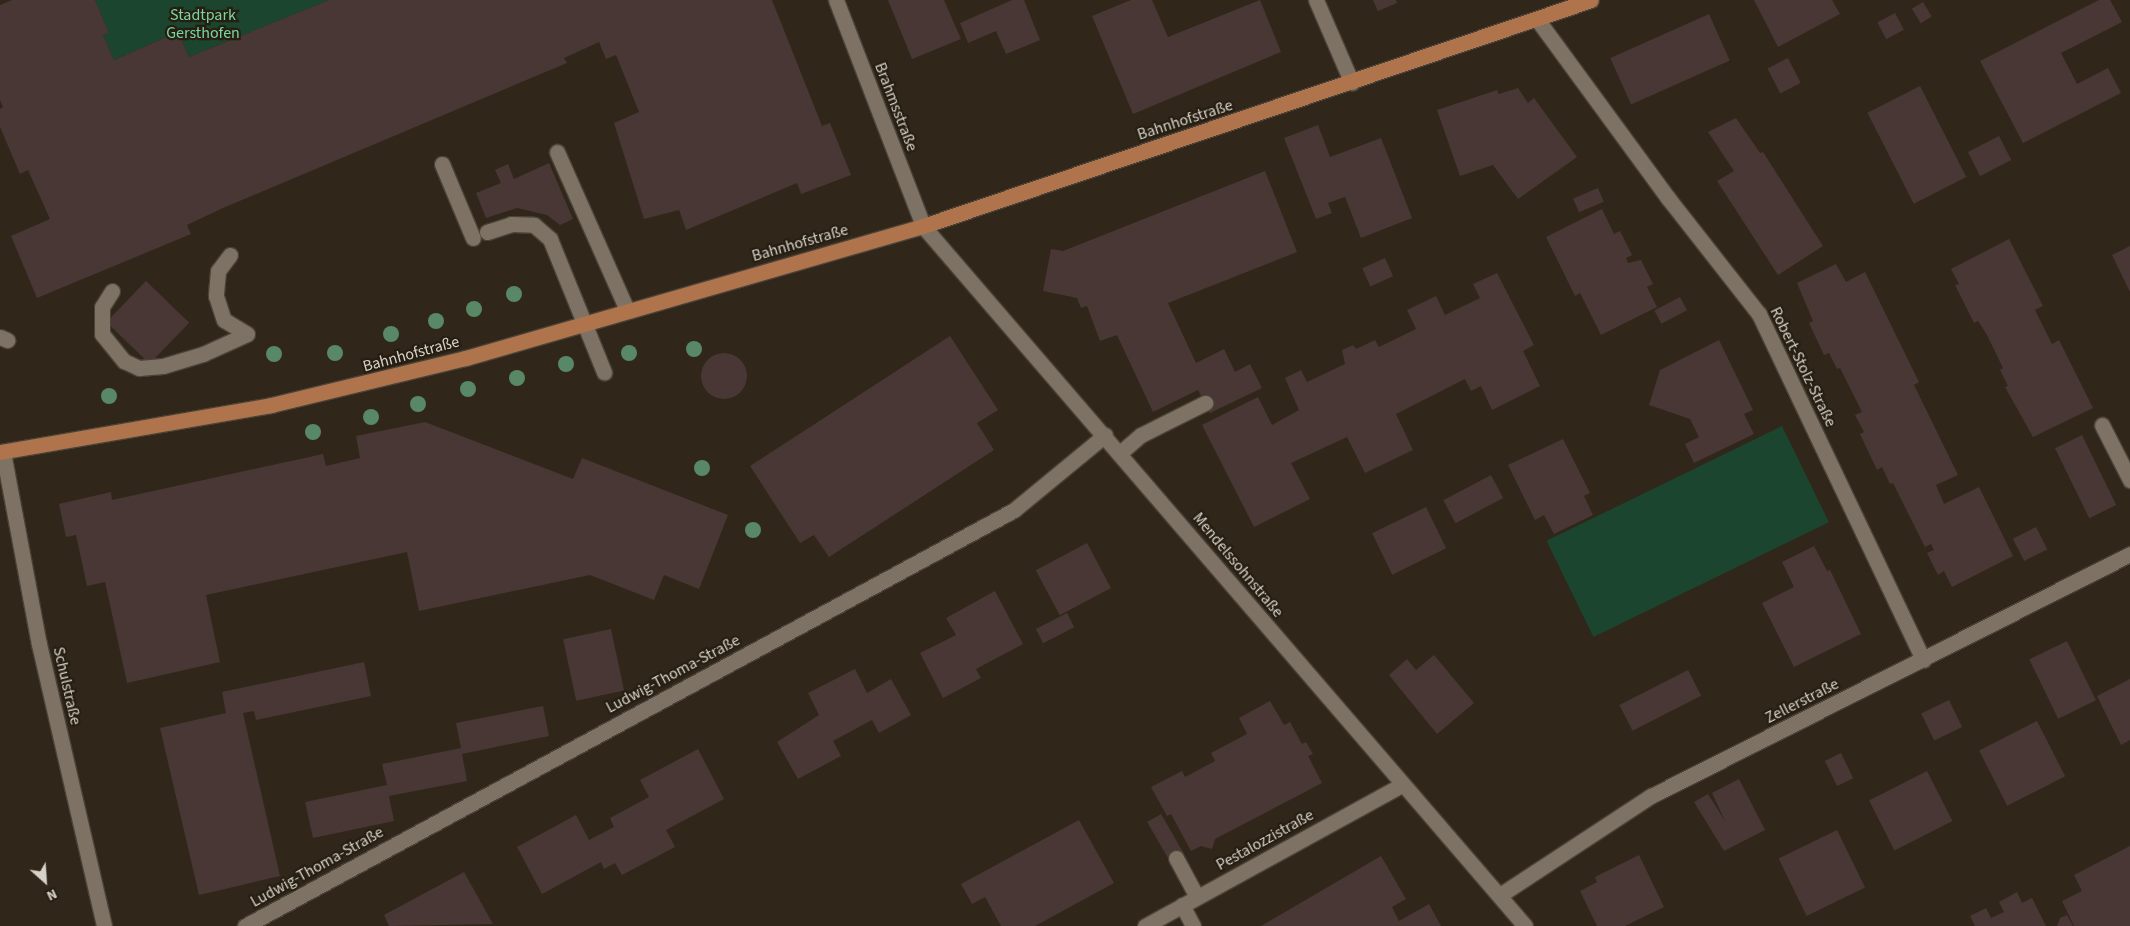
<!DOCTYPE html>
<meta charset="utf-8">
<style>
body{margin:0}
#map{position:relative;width:2130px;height:926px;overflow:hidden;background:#30271a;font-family:"Source Sans 3",sans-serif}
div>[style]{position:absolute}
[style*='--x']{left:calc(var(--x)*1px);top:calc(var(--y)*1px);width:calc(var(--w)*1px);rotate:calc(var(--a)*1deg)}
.green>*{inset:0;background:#1c452f;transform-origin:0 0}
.building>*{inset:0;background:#483734;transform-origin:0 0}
.round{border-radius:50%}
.roads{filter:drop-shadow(1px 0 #4a4238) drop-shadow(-1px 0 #4a4238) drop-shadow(0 1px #4a4238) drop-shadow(0 -1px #4a4238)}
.minor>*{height:15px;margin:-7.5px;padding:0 7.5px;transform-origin:7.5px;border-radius:7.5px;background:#7d7263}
.major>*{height:15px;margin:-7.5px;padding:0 7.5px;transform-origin:7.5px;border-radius:7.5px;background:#af744c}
.trees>*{width:16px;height:16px;margin:-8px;border-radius:50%;background:#588865}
span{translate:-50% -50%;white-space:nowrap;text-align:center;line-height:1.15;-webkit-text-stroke:4.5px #261e11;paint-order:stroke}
.park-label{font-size:16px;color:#78d7a2}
.street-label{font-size:16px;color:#d7d2c9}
.north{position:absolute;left:20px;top:856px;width:50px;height:50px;-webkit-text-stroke:4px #261e11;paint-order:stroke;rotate:154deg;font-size:14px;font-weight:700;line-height:20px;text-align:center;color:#d7d2c9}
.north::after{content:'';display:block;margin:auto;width:18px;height:22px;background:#d7d2c9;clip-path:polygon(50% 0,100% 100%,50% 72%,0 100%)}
</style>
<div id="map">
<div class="green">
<div style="clip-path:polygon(95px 0,329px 0,189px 57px,178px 32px,114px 60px,103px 35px,109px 33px)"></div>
<div style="left:1782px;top:426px;width:107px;height:262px;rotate:64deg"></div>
</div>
<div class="building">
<div style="clip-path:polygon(12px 0,95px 0,109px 33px,103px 35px,114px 60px,178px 32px,189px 57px,329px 0,772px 0,822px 126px,830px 123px,851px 175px,801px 194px,797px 183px,686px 230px,679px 210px,644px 219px,614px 123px,639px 112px,616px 55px,606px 59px,599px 42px,564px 58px,567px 63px,223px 208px,187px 225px,191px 234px,37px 298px,11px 236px,50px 219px,28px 170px,20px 174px,0 127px,0 109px,3px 107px,0 100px,0 5px)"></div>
<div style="clip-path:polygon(888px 0,944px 0,961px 39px,912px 59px)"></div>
<div style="clip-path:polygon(1012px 0,1024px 0,1040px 40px,1006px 54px,996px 31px,968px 43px,960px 23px)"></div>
<div style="clip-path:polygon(1131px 0,1152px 0,1168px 37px,1260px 0,1281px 52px,1133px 114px,1092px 16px)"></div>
<div style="clip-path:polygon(1373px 0,1396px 0,1397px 3px,1378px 11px)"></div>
<div style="clip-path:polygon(1754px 0,1832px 0,1840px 14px,1778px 47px)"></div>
<div style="clip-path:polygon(2099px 0,2110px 0,2122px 22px,2061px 53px,2077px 84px,2108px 68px,2121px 93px,2023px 143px,1980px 61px)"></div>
<div style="left:1923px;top:2px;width:17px;height:13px;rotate:59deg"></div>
<div style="left:1895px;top:13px;width:19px;height:20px;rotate:62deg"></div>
<div style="left:1709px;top:14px;width:51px;height:108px;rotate:66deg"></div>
<div style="left:1788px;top:58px;width:28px;height:23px;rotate:63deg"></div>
<div style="left:1920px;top:86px;width:102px;height:59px;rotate:63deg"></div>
<div style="clip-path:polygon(1518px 88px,1528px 103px,1534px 98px,1577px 157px,1518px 199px,1493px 165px,1460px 176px,1437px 110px,1497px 90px,1499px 94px)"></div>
<div style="clip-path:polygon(1736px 118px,1760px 153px,1763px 152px,1823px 246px,1778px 275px,1717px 181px,1734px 171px,1708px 132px)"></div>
<div style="clip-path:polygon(1318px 125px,1330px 157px,1381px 138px,1412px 218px,1361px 238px,1345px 197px,1328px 203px,1332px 213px,1316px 219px,1284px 138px)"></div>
<div style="left:1999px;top:136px;width:27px;height:35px;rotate:63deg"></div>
<div style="clip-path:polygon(549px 163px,573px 219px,560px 225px,547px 215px,517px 208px,486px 218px,476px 193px,501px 183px,495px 170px,508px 164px,514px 179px)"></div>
<div style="clip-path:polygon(1265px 171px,1297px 252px,1168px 303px,1196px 363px,1224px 349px,1235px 372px,1250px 364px,1262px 388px,1210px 413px,1198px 390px,1153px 412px,1117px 335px,1100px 341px,1087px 306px,1081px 308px,1077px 298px,1043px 291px,1051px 249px,1063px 251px)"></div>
<div style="left:1598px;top:188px;width:15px;height:27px;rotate:67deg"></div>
<div style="clip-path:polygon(1602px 209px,1614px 234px,1620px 231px,1632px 255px,1626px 258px,1628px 263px,1641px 260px,1653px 284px,1647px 287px,1657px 307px,1601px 335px,1580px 293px,1575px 296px,1546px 237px)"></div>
<div style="clip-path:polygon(2009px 239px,2043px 306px,2035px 310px,2052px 344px,2059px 340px,2093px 408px,2033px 437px,2005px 387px,2008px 386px,2000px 370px,2003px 368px,1987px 335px,1978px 321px,1974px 323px,1955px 285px,1959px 284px,1951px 269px)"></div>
<div style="clip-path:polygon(2130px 246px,2130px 292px,2112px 255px)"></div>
<div style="left:1385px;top:258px;width:20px;height:25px;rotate:66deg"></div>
<div style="clip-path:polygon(1836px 264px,1846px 282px,1865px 272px,1919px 382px,1914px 385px,1958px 475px,1936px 485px,1944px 504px,1979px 487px,2013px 556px,1952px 587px,1944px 571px,1938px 575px,1927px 553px,1934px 550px,1931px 544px,1925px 547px,1893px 483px,1890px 484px,1882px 467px,1877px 470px,1860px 434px,1864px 432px,1855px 415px,1862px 412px,1840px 368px,1837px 369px,1829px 353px,1824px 355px,1809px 323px,1813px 321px,1797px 283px)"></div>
<div style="clip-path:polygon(1497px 273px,1534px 345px,1523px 351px,1540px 386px,1492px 410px,1481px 386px,1471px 391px,1465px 379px,1396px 414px,1413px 450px,1365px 473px,1347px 437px,1291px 463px,1310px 499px,1254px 527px,1202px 425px,1258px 397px,1272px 425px,1299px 410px,1285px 378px,1301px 370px,1307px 382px,1345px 364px,1342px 350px,1353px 345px,1356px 349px,1375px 340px,1379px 347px,1416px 329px,1407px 310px,1436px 296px,1445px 315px,1480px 298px,1473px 284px)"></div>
<div style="left:146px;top:281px;width:60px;height:57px;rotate:44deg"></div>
<div style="left:1680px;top:297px;width:15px;height:29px;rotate:62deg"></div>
<div style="clip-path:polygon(950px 336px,998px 410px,977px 423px,994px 450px,829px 557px,814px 535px,800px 543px,750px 466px)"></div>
<div style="clip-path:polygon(1719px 340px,1753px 410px,1744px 414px,1754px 434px,1694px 463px,1685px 444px,1699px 437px,1690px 419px,1649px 405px,1660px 370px)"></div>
<div class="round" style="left:701px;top:353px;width:46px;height:46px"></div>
<div style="clip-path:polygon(425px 422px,573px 479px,582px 458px,728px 515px,699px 589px,664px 575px,654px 600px,590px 575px,419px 611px,407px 552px,206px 595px,220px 662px,127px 683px,105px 582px,87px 586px,76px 535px,66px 537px,59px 504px,111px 492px,112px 500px,323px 454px,326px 466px,360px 458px,356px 436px)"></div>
<div style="left:2082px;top:435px;width:78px;height:30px;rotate:64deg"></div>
<div style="clip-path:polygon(1563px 439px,1590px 493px,1584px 496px,1593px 515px,1554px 534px,1544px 515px,1535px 520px,1508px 465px)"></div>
<div style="left:1491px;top:475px;width:26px;height:54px;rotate:62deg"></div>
<div style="left:1426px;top:507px;width:46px;height:60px;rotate:64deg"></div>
<div style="left:2036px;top:527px;width:25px;height:26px;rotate:63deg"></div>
<div style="left:1087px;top:543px;width:51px;height:58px;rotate:62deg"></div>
<div style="clip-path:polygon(1814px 546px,1827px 571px,1830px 570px,1861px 634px,1794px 667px,1762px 603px,1794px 587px,1782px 562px)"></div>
<div style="clip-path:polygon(995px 591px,1023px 644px,976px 669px,981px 678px,943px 698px,920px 653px,956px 635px,946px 618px)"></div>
<div style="left:1067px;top:613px;width:16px;height:35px;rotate:63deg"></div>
<div style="left:611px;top:629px;width:63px;height:49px;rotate:78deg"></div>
<div style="left:2067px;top:641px;width:66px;height:42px;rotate:64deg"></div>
<div style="clip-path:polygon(1434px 655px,1474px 703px,1437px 734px,1389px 675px,1407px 659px,1416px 670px)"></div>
<div style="clip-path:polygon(364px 662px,371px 696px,256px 720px,254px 711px,243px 713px,280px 876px,199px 895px,160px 728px,226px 713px,222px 692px)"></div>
<div style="clip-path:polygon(855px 669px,867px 693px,891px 679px,911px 715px,879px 733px,872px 720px,833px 741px,841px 756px,798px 779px,777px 742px,819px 715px,808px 693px)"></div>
<div style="left:1688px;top:670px;width:29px;height:77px;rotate:63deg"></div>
<div style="clip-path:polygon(2130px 679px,2130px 740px,2121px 745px,2097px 696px)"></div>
<div style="left:1949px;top:700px;width:30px;height:31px;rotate:64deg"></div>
<div style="clip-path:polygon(1270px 701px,1284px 725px,1290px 722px,1302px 744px,1306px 742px,1313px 754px,1308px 756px,1322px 783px,1215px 839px,1212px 849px,1201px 846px,1191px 851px,1171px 814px,1167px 816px,1151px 787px,1182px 771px,1185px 777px,1215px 761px,1211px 753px,1247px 734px,1239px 718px)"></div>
<div style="clip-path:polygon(543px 706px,549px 736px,462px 754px,467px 781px,389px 796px,394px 821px,313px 838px,305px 802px,387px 785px,382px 764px,461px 748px,456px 723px)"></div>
<div style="left:2037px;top:721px;width:62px;height:65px;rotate:63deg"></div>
<div style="clip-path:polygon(698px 749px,724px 799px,666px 830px,675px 847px,622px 875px,615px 863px,604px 869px,601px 862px,542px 894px,517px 847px,576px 815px,589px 840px,614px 827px,610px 818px,649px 797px,640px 780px)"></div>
<div style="left:1841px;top:753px;width:28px;height:18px;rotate:64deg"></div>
<div style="left:1927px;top:771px;width:56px;height:65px;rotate:63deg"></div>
<div style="clip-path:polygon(1739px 779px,1765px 830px,1724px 851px,1694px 802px,1708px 794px,1725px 821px,1712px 793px)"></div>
<div style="left:1161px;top:814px;width:46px;height:16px;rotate:60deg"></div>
<div style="clip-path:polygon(1079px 820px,1114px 883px,1035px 926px,1001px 926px,985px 897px,972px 904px,961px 884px)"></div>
<div style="left:1837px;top:830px;width:64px;height:65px;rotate:64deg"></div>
<div style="clip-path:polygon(2130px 846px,2130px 926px,2074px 926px,2062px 901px,2082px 891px,2074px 875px)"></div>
<div style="clip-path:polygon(1639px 855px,1664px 907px,1625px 926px,1597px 926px,1580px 891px,1597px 882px,1595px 877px)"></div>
<div style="clip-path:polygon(1381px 856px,1406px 899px,1392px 907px,1399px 921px,1429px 904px,1441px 926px,1261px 926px)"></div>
<div style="clip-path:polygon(464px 872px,493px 924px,389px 926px,384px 915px)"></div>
<div style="clip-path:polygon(2017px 892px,2022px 903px,2032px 898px,2046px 926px,1975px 926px,1970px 916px,1986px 908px,1991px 918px,2004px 912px,1999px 902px)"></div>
<div style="clip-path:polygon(2067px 915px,2073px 926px,2057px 926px,2060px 918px)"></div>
</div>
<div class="roads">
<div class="minor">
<div style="--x:836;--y:0;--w:242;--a:68.9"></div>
<div style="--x:923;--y:226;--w:923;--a:49.3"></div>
<div style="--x:1316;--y:0;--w:90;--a:66.6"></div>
<div style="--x:1537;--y:19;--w:222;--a:53.8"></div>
<div style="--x:1668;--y:198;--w:147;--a:51.9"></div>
<div style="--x:1759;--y:314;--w:383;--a:64.6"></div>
<div style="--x:557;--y:152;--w:173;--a:66.1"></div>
<div style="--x:442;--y:164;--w:80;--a:67.3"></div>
<div style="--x:487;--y:232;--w:25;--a:-18"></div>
<div style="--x:511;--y:224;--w:23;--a:2"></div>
<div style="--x:534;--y:225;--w:21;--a:41"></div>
<div style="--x:550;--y:239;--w:144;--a:67.9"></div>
<div style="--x:230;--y:255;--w:20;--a:127"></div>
<div style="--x:218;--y:271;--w:25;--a:95"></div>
<div style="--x:216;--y:296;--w:25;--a:72"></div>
<div style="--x:224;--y:320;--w:27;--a:31"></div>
<div style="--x:112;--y:291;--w:19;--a:122"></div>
<div style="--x:102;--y:307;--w:27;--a:90"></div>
<div style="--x:102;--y:334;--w:35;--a:51"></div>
<div style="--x:124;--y:361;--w:17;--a:25"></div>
<div style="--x:139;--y:368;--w:24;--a:-5"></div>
<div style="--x:163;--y:366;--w:42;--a:-16.7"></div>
<div style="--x:203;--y:354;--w:48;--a:-24.4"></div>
<div style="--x:0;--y:337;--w:8;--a:23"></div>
<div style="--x:2102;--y:425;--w:62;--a:63"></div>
<div style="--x:3;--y:452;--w:195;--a:79.4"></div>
<div style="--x:39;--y:644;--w:289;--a:77"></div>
<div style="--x:1120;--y:453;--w:28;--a:-41"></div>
<div style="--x:1141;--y:435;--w:72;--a:-26.6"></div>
<div style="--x:1176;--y:858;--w:44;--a:61.7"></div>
<div style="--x:1500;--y:895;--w:181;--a:-33.3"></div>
<div style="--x:1651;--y:796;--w:537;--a:-26.8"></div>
<div style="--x:1182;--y:905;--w:24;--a:62"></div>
<div style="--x:245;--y:926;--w:874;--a:-28.41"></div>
<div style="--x:1014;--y:510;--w:118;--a:-39.5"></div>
<div style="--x:1145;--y:926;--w:293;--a:-28.8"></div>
</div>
<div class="major">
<div style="--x:0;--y:452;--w:275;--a:-9.8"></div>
<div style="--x:271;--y:405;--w:201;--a:-13.6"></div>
<div style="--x:466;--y:358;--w:476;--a:-16.1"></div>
<div style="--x:923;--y:226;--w:705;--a:-18.69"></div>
</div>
</div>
<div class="trees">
<div style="left:514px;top:294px"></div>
<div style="left:474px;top:309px"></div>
<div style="left:436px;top:321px"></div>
<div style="left:391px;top:334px"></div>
<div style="left:694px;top:349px"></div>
<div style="left:335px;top:353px"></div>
<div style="left:629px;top:353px"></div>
<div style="left:274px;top:354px"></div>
<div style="left:566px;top:364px"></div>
<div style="left:517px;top:378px"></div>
<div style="left:468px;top:389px"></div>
<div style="left:109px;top:396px"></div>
<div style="left:418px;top:404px"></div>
<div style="left:371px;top:417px"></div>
<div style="left:313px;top:432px"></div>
<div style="left:702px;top:468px"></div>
<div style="left:753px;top:530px"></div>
</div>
<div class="park-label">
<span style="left:203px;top:24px">Stadtpark<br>Gersthofen</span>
</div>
<div class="street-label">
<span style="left:896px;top:107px;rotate:69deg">Brahmsstraße</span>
<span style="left:1185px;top:120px;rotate:-18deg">Bahnhofstraße</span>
<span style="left:800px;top:243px;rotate:-16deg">Bahnhofstraße</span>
<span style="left:411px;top:354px;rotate:-15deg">Bahnhofstraße</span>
<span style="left:1803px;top:367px;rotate:64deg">Robert-Stolz-Straße</span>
<span style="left:1238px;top:565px;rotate:50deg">Mendelssohnstraße</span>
<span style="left:673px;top:674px;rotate:-28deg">Ludwig-Thoma-Straße</span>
<span style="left:67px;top:686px;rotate:77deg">Schulstraße</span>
<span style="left:1802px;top:701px;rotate:-27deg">Zellerstraße</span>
<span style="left:1265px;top:840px;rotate:-29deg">Pestalozzistraße</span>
<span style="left:317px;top:867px;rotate:-29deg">Ludwig-Thoma-Straße</span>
</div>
<div class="north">N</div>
</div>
